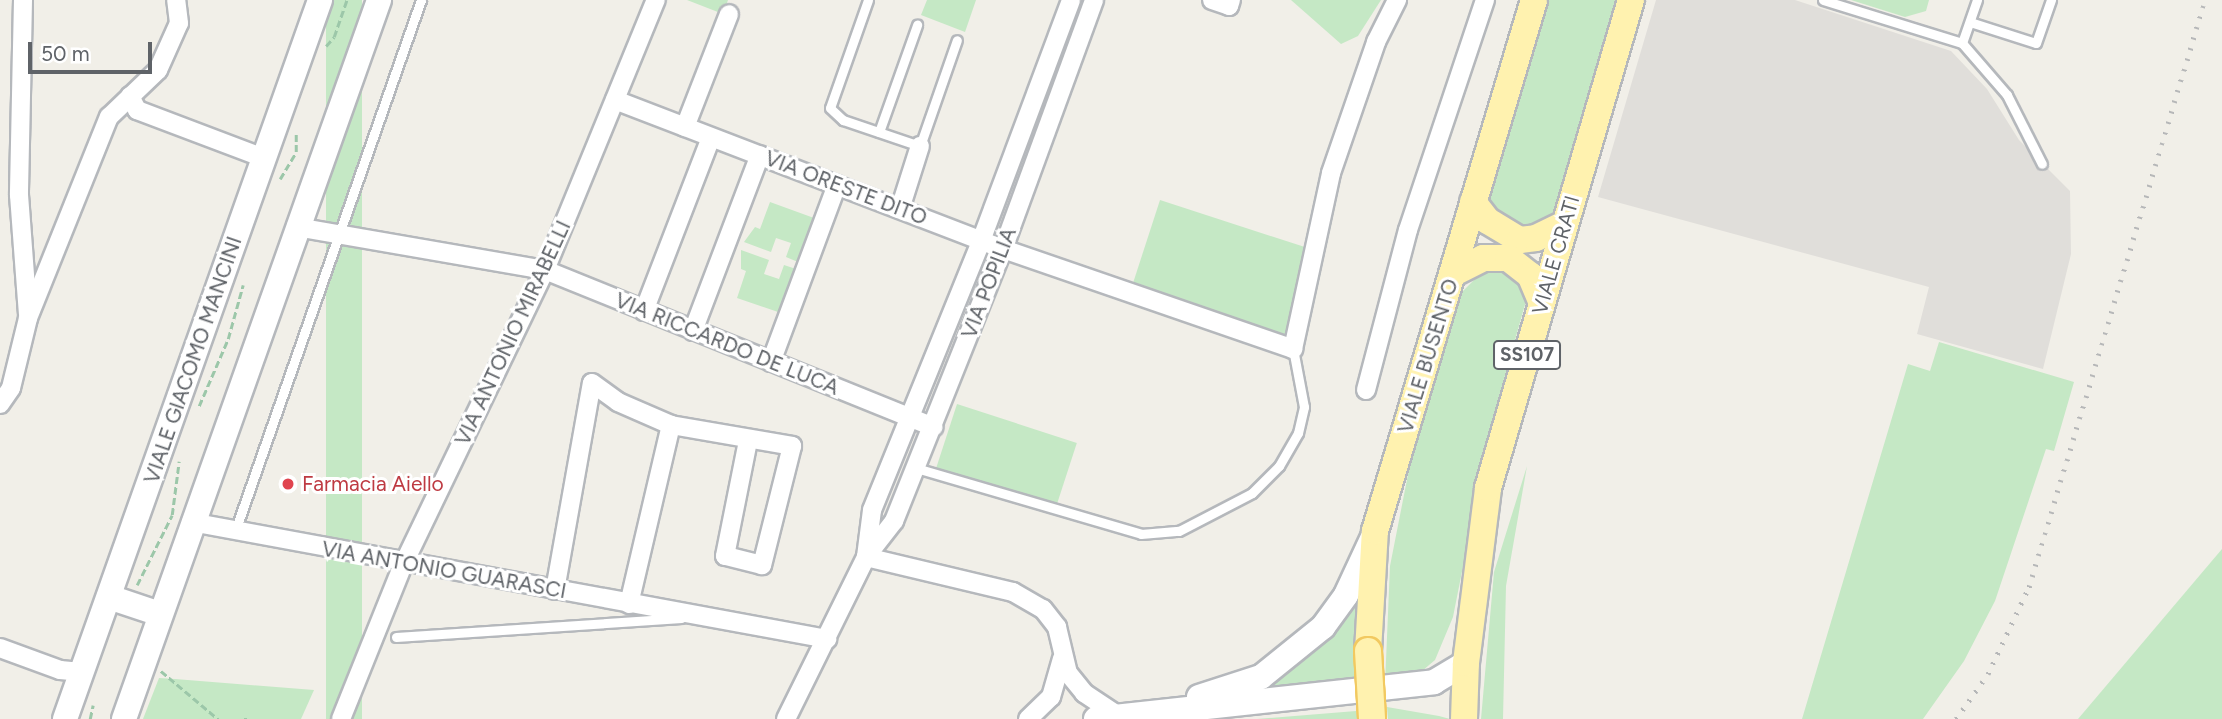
<!DOCTYPE html>
<style>
body{margin:0}
#map{position:relative;width:2222px;height:719px;overflow:hidden;background:#f1efe8;font-family:Figtree,sans-serif}
div>[style]{position:absolute}
[style*='--x']{left:calc(var(--x)*1px);top:calc(var(--y)*1px);width:calc(var(--w)*1px);rotate:calc(var(--a)*1deg)}
.industrial>*{inset:0;background:#e0deda}
.green>*{inset:0;background:#c5e8c5;transform-origin:0 0}
.path>*{height:2.5px;margin-top:-1.25px;transform-origin:0;background:repeating-linear-gradient(90deg,#9cc7a9 0 7px,transparent 0 10.5px)}
.roads{filter:drop-shadow(2px 0 #b5b8bc) drop-shadow(-2px 0 #b5b8bc) drop-shadow(0 2px #b5b8bc) drop-shadow(0 -2px #b5b8bc)}
.lane>*{height:9px;margin:-4.5px;padding:0 4.5px;transform-origin:4.5px;border-radius:4.5px;background:#fff}
.street>*{height:18px;margin:-9px;padding:0 9px;transform-origin:9px;border-radius:9px;background:#fff}
.secondary>*{height:24px;margin:-12px;padding:0 12px;transform-origin:12px;border-radius:12px;background:#fff}
.primary>*{height:26px;margin:-13px;padding:0 13px;transform-origin:13px;border-radius:13px;background:#fff2af}
.rail>*{height:5px;margin-top:-2.5px;transform-origin:0;background:repeating-linear-gradient(90deg,#b6b7b8 0 2px,transparent 0 11px)}
.bridges{filter:drop-shadow(2px 0 #f2c960) drop-shadow(-2px 0 #f2c960) drop-shadow(0 2px #f2c960) drop-shadow(0 -2px #f2c960)}
.primary-bridge>*{height:26px;margin:-13px;padding:0 13px;transform-origin:13px;border-radius:13px;background:#fff2af}
.dots>*{width:19px;height:19px;translate:-50% -50%;box-sizing:border-box;border:4px solid #fff;border-radius:50%}
span{translate:-50% -50%;white-space:nowrap;text-align:center;line-height:1.15;-webkit-text-stroke:6px #fff;paint-order:stroke}
.shield-label span{padding:2px 5px;background:#fff;border:2px solid;border-radius:5px;-webkit-text-stroke-width:0}
.shield-label{font-size:19px;color:#5f6368;font-weight:700}
.street-label{font-size:21px;color:#5f6368}
.health-label{font-size:21px;color:#be3a42}
.left{translate:0 -50%;text-align:left}
.scale{position:absolute;left:28px;top:42px;width:124px;height:32px;box-sizing:border-box;border:4px solid #5f6368;border-top:0;padding-left:9px;font-size:21px;line-height:24px;white-space:nowrap;color:#5f6368;-webkit-text-stroke:5px #fff;paint-order:stroke}
</style>
<div id="map">
<div class="industrial">
<div style="clip-path:polygon(1656px 0,1795px 0,1951px 51px,1987px 89px,2019px 140px,2070px 191px,2071px 254px,2043px 369px,1917px 334px,1929px 287px,1598px 197px)"></div>
</div>
<div class="green">
<div style="left:326px;top:0;width:36px;height:763px"></div>
<div style="clip-path:polygon(687px 0,728px 0,723px 14px)"></div>
<div style="clip-path:polygon(927px 0,976px 0,965px 32px,921px 15px)"></div>
<div style="clip-path:polygon(1291px 0,1381px 0,1358px 36px,1341px 44px)"></div>
<div style="clip-path:polygon(1549px 0,1619px 0,1554px 214px,1550px 222px,1527px 232px,1493px 211px,1489px 194px)"></div>
<div style="clip-path:polygon(1851px 0,1929px 0,1926px 11px,1905px 17px)"></div>
<div style="left:1160px;top:200px;width:162px;height:98px;rotate:18deg"></div>
<div style="clip-path:polygon(770px 202px,814px 218px,798px 262px,786px 257px,791px 243px,776px 238px,771px 252px,744px 242px,755px 227px,760px 229px)"></div>
<div style="clip-path:polygon(741px 250px,769px 260px,764px 274px,779px 279px,784px 265px,796px 269px,781px 313px,737px 298px,746px 271px,741px 269px)"></div>
<div style="clip-path:polygon(1503px 270px,1512px 274px,1526px 301px,1491px 425px,1453px 617px,1435px 660px,1422px 671px,1385px 684px,1390px 566px,1414px 444px,1460px 294px,1483px 271px)"></div>
<div style="clip-path:polygon(1939px 342px,2074px 382px,2054px 451px,2046px 449px,1995px 601px,1964px 661px,1923px 719px,1802px 719px,1908px 364px,1930px 371px)"></div>
<div style="left:957px;top:404px;width:126px;height:70px;rotate:18deg"></div>
<div style="clip-path:polygon(1527px 466px,1506px 586px,1503px 719px,1481px 719px,1494px 572px)"></div>
<div style="clip-path:polygon(2222px 549px,2222px 719px,2078px 719px)"></div>
<div style="clip-path:polygon(1359px 596px,1358px 685px,1237px 696px)"></div>
<div style="clip-path:polygon(159px 678px,175px 679px,314px 690px,301px 719px,143px 719px)"></div>
<div style="clip-path:polygon(1387px 707px,1439px 716px,1450px 719px,1388px 719px)"></div>
<div style="clip-path:polygon(1356px 711px,1358px 719px,1257px 719px)"></div>
</div>
<div class="path">
<div style="--x:326;--y:46;--w:12;--a:-48"></div>
<div style="--x:334;--y:37;--w:39;--a:-71"></div>
<div style="--x:280;--y:179;--w:31;--a:-59"></div>
<div style="--x:296;--y:152;--w:21;--a:-90"></div>
<div style="--x:199;--y:406;--w:73;--a:-66.6"></div>
<div style="--x:228;--y:339;--w:56;--a:-74.5"></div>
<div style="--x:137;--y:585;--w:78;--a:-63.4"></div>
<div style="--x:172;--y:515;--w:54;--a:-82.6"></div>
<div style="--x:161;--y:671;--w:75;--a:40.1"></div>
<div style="--x:90;--y:719;--w:14;--a:-78"></div>
<div style="--x:244;--y:719;--w:3;--a:0"></div>
</div>
<div class="roads">
<div class="lane">
<div style="--x:868;--y:0;--w:114;--a:109.4"></div>
<div style="--x:830;--y:108;--w:18;--a:43"></div>
<div style="--x:843;--y:120;--w:81;--a:18.7"></div>
<div style="--x:920;--y:146;--w:112;--a:-70.8"></div>
<div style="--x:1823;--y:0;--w:145;--a:17.2"></div>
<div style="--x:1962;--y:43;--w:46;--a:-70.8"></div>
<div style="--x:1970;--y:22;--w:69;--a:17.7"></div>
<div style="--x:2036;--y:43;--w:46;--a:-70.8"></div>
<div style="--x:1962;--y:43;--w:69;--a:49.1"></div>
<div style="--x:2007;--y:95;--w:77;--a:63.1"></div>
<div style="--x:879;--y:132;--w:114;--a:-70.4"></div>
<div style="--x:916;--y:468;--w:234;--a:16.3"></div>
<div style="--x:1141;--y:534;--w:38;--a:-5"></div>
<div style="--x:1179;--y:531;--w:82;--a:-27.5"></div>
<div style="--x:1252;--y:493;--w:38;--a:-45"></div>
<div style="--x:1279;--y:466;--w:38;--a:-60"></div>
<div style="--x:1298;--y:433;--w:27;--a:-77"></div>
<div style="--x:1304;--y:407;--w:59;--a:-100.7"></div>
<div style="--x:235;--y:531;--w:563;--a:-70.7"></div>
<div style="--x:396;--y:637;--w:286;--a:-3.8"></div>
</div>
<div class="street">
<div style="--x:23;--y:0;--w:195;--a:91.2"></div>
<div style="--x:19;--y:195;--w:119;--a:85.7"></div>
<div style="--x:1212;--y:0;--w:18;--a:19"></div>
<div style="--x:1229;--y:6;--w:6;--a:-72"></div>
<div style="--x:130;--y:96;--w:16;--a:63"></div>
<div style="--x:137;--y:110;--w:136;--a:20.7"></div>
<div style="--x:615;--y:100;--w:416;--a:21"></div>
<div style="--x:1003;--y:249;--w:307;--a:19"></div>
<div style="--x:1293;--y:349;--w:180;--a:-77.8"></div>
<div style="--x:1331;--y:173;--w:139;--a:-71"></div>
<div style="--x:1376;--y:42;--w:47;--a:-63.4"></div>
<div style="--x:685;--y:127;--w:121;--a:-68.7"></div>
<div style="--x:900;--y:209;--w:66;--a:-72.4"></div>
<div style="--x:296;--y:227;--w:253;--a:9.8"></div>
<div style="--x:545;--y:270;--w:419;--a:22"></div>
<div style="--x:644;--y:311;--w:186;--a:-68.9"></div>
<div style="--x:693;--y:331;--w:188;--a:-69.2"></div>
<div style="--x:771;--y:362;--w:189;--a:-69.6"></div>
<div style="--x:1366;--y:390;--w:165;--a:-75.3"></div>
<div style="--x:1408;--y:230;--w:243;--a:-71.5"></div>
<div style="--x:0;--y:404;--w:19;--a:-55"></div>
<div style="--x:11;--y:388;--w:72;--a:-76.3"></div>
<div style="--x:28;--y:318;--w:217;--a:-68.1"></div>
<div style="--x:109;--y:117;--w:68;--a:-43.8"></div>
<div style="--x:158;--y:70;--w:51;--a:-65.9"></div>
<div style="--x:179;--y:23;--w:23;--a:-97"></div>
<div style="--x:191;--y:522;--w:647;--a:10.42"></div>
<div style="--x:866;--y:557;--w:47;--a:-82.7"></div>
<div style="--x:872;--y:510;--w:290;--a:-67.9"></div>
<div style="--x:981;--y:241;--w:257;--a:-69.5"></div>
<div style="--x:866;--y:557;--w:151;--a:13.4"></div>
<div style="--x:1013;--y:592;--w:34;--a:30"></div>
<div style="--x:1043;--y:609;--w:23;--a:52"></div>
<div style="--x:1057;--y:627;--w:47;--a:76.6"></div>
<div style="--x:1068;--y:673;--w:26;--a:51"></div>
<div style="--x:1084;--y:693;--w:43;--a:33.7"></div>
<div style="--x:555;--y:590;--w:210;--a:-79.9"></div>
<div style="--x:592;--y:383;--w:32;--a:36"></div>
<div style="--x:618;--y:402;--w:58;--a:23.5"></div>
<div style="--x:671;--y:425;--w:123;--a:9.8"></div>
<div style="--x:792;--y:446;--w:123;--a:104.1"></div>
<div style="--x:762;--y:565;--w:38;--a:-166"></div>
<div style="--x:725;--y:556;--w:117;--a:-78.7"></div>
<div style="--x:629;--y:604;--w:184;--a:-76.8"></div>
<div style="--x:0;--y:648;--w:64;--a:20.1"></div>
<div style="--x:60;--y:670;--w:22;--a:5"></div>
<div style="--x:341;--y:719;--w:166;--a:-68.1"></div>
<div style="--x:403;--y:565;--w:327;--a:-64.3"></div>
<div style="--x:545;--y:270;--w:292;--a:-67.7"></div>
<div style="--x:786;--y:719;--w:181;--a:-63.7"></div>
<div style="--x:866;--y:557;--w:46;--a:-52.1"></div>
<div style="--x:894;--y:521;--w:293;--a:-68.2"></div>
<div style="--x:1003;--y:249;--w:265;--a:-69.9"></div>
<div style="--x:1028;--y:719;--w:32;--a:-44"></div>
<div style="--x:1051;--y:697;--w:40;--a:-74"></div>
</div>
<div class="secondary">
<div style="--x:109;--y:597;--w:54;--a:18.4"></div>
<div style="--x:1199;--y:697;--w:65;--a:-17.9"></div>
<div style="--x:1261;--y:677;--w:80;--a:-38.9"></div>
<div style="--x:1323;--y:627;--w:39;--a:-54"></div>
<div style="--x:1346;--y:595;--w:66;--a:-65"></div>
<div style="--x:65;--y:719;--w:763;--a:-70.47"></div>
<div style="--x:124;--y:719;--w:763;--a:-70.47"></div>
<div style="--x:1096;--y:719;--w:340;--a:-6.2"></div>
<div style="--x:1434;--y:682;--w:37;--a:-31"></div>
</div>
<div class="primary">
<div style="--x:1473;--y:202;--w:24;--a:52"></div>
<div style="--x:1488;--y:221;--w:37;--a:31"></div>
<div style="--x:1520;--y:240;--w:16;--a:-7"></div>
<div style="--x:1536;--y:238;--w:32;--a:-26"></div>
<div style="--x:1452;--y:274;--w:35;--a:-27"></div>
<div style="--x:1483;--y:258;--w:25;--a:0"></div>
<div style="--x:1508;--y:258;--w:28;--a:38"></div>
<div style="--x:1530;--y:275;--w:30;--a:67"></div>
<div style="--x:1368;--y:651;--w:120;--a:-86.7"></div>
<div style="--x:1375;--y:531;--w:554;--a:-73.33"></div>
<div style="--x:1464;--y:719;--w:56;--a:-88"></div>
<div style="--x:1466;--y:663;--w:176;--a:-82.8"></div>
<div style="--x:1488;--y:488;--w:509;--a:-73.67"></div>
</div>
</div>
<div class="rail">
<div style="--x:1956;--y:719;--w:55;--a:-54.6"></div>
<div style="--x:1988;--y:674;--w:96;--a:-64.8"></div>
<div style="--x:2029;--y:587;--w:613;--a:-73.31"></div>
</div>
<div class="bridges">
<div class="primary-bridge">
<div style="--x:1368;--y:651;--w:68;--a:86.6"></div>
</div>
</div>
<div class="dots">
<div style="left:288px;top:484px;background:#e0444e"></div>
</div>
<div class="shield-label">
<span style="left:1527px;top:355px">SS107</span>
</div>
<div class="street-label">
<span style="left:846px;top:188px;rotate:21deg">VIA ORESTE DITO</span>
<span style="left:1556px;top:255px;rotate:-74deg">VIALE CRATI</span>
<span style="left:989px;top:283px;rotate:-69deg">VIA POPILIA</span>
<span style="left:513px;top:333px;rotate:-65deg">VIA ANTONIO MIRABELLI</span>
<span style="left:727px;top:344px;rotate:22deg">VIA RICCARDO DE LUCA</span>
<span style="left:1428px;top:356px;rotate:-73deg">VIALE BUSENTO</span>
<span style="left:193px;top:360px;rotate:-71deg">VIALE GIACOMO MANCINI</span>
<span style="left:444px;top:570px;rotate:10deg">VIA ANTONIO GUARASCI</span>
</div>
<div class="health-label">
<span class="left" style="left:302px;top:484px">Farmacia Aiello</span>
</div>
<div class="scale">50 m</div>
</div>
